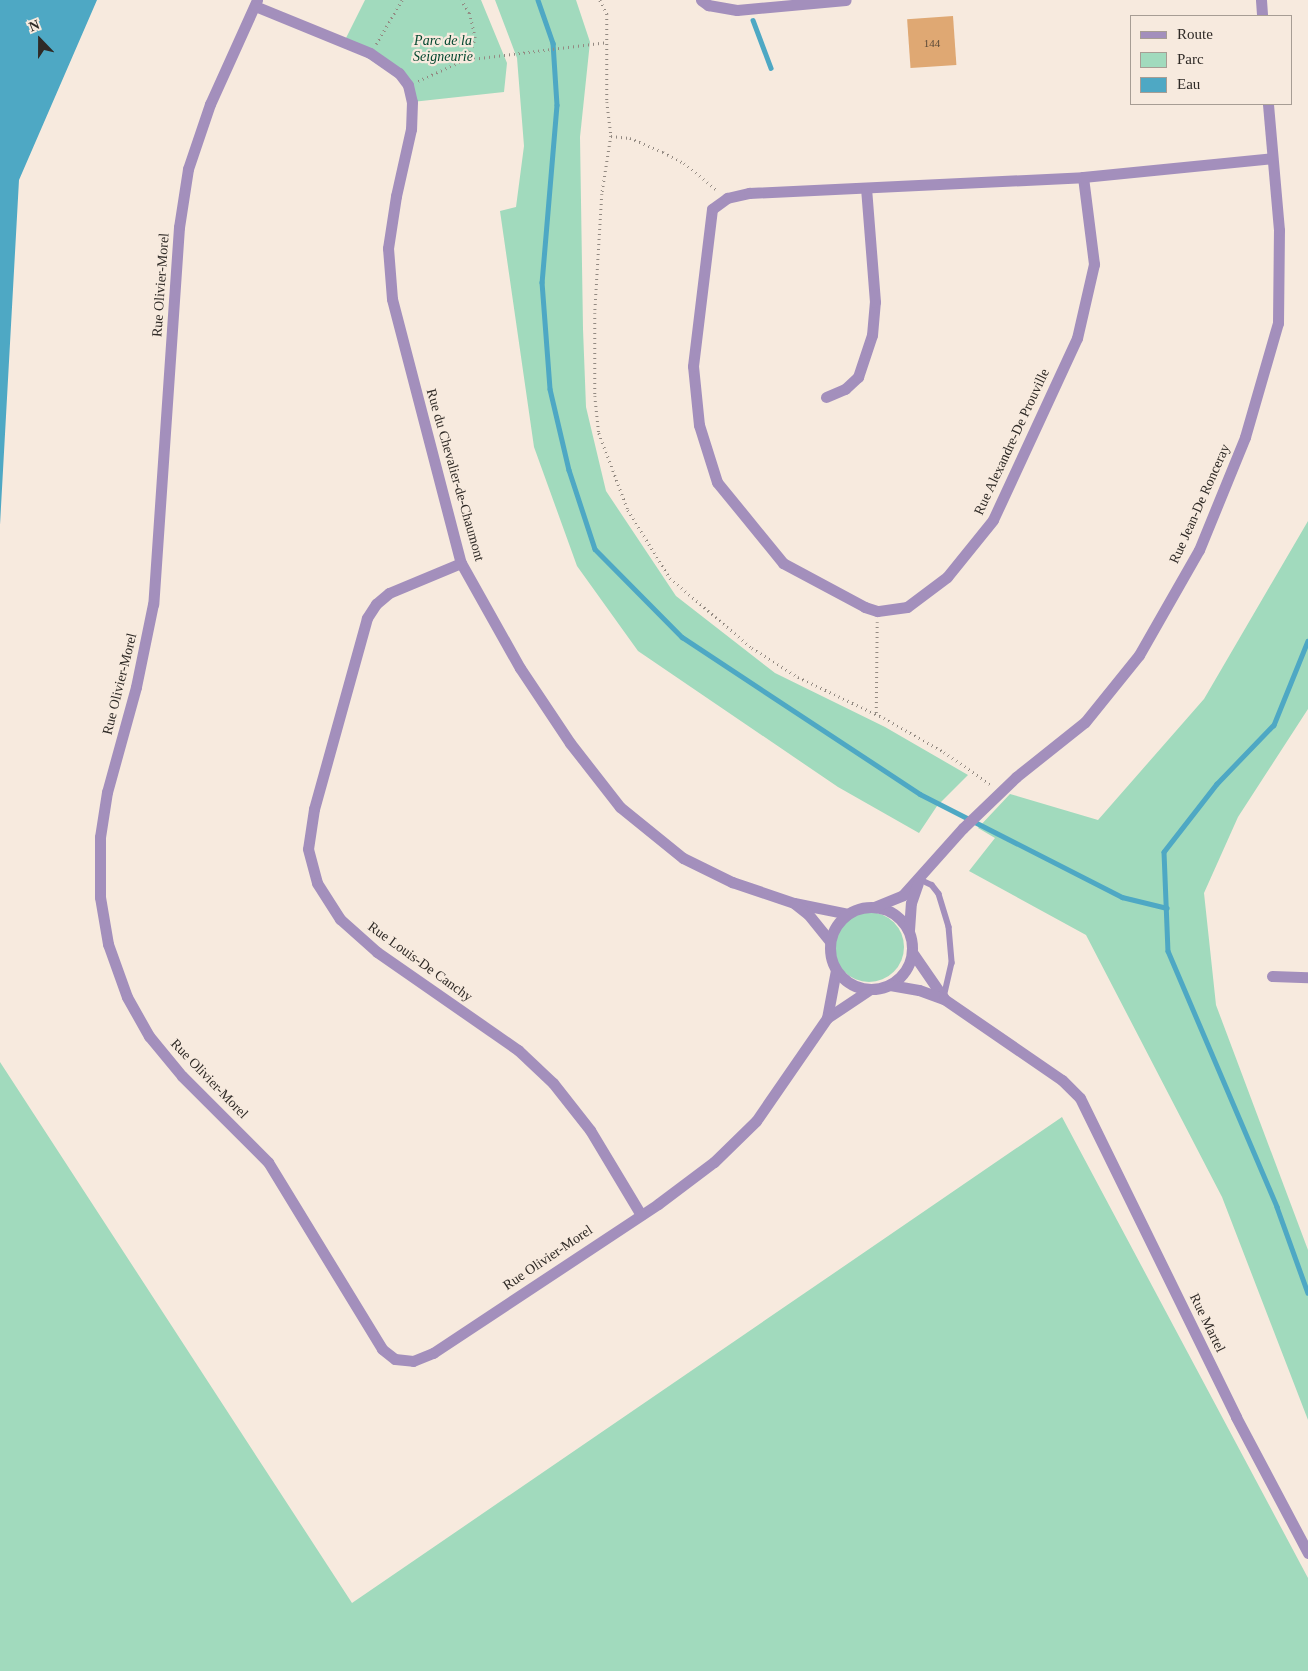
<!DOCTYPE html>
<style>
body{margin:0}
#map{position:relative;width:1308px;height:1671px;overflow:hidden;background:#f7eade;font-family:Georgia,serif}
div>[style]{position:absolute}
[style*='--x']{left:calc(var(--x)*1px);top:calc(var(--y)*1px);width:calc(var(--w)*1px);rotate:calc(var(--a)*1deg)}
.green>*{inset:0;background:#a1dabd}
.round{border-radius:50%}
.water>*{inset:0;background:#4ea8c4}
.stream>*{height:4.5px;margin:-2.25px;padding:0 2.25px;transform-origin:2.25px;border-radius:2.25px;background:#4ea8c4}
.building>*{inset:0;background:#dfa873;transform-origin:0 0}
.path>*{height:2.5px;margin-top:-1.25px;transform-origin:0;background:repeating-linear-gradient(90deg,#938a82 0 1px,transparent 0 5px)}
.lane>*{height:5.5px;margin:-2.75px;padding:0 2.75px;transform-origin:2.75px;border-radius:2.75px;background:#a38fbc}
.street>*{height:11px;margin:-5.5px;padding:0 5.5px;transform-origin:5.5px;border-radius:5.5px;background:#a38fbc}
.street>.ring{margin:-5.5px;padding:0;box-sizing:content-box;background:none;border:11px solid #a38fbc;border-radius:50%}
span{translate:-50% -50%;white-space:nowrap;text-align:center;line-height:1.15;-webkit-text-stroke:4.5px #f7eade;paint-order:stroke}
.number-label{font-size:11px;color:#5b4a39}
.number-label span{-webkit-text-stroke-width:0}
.park-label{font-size:14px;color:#054830;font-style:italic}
.street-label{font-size:14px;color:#2f2a26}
.legend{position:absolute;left:1130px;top:15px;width:162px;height:90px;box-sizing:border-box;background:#f7eade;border:1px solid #a79d94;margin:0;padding:6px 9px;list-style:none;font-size:15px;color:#2f2a26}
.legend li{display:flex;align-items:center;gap:10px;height:25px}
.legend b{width:25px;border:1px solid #a79d94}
.north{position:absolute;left:15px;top:15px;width:50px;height:50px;-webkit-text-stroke:4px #f7eade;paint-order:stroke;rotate:338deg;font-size:14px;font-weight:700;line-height:20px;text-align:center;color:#2f2a26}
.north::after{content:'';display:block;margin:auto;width:18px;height:22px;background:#2f2a26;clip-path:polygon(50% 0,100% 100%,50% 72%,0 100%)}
</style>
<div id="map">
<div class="green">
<div style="clip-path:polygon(365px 0,481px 0,507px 63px,504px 92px,412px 102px,408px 85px,344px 42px)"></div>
<div style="clip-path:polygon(495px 0,576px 0,590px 42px,580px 137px,583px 329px,586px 407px,606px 491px,676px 596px,775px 673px,885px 727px,968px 775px,937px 806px,919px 833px,838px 787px,638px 651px,577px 566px,534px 447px,500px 211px,516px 207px,524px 146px,517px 58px)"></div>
<div style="clip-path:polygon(1308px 521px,1308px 709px,1238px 817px,1204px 893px,1216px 1005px,1308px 1250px,1308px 1420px,1222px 1197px,1086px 935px,969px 871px,995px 838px,978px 828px,1010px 794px,1098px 820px,1204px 699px)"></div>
<div class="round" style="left:834px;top:912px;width:70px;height:70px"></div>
<div style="clip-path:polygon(0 1062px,352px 1603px,1062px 1117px,1308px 1578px,1308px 1671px,0 1671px)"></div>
</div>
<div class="water">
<div style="clip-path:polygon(0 0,97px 0,19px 180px,0 525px)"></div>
</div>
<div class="stream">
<div style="--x:538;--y:0;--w:46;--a:70.8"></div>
<div style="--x:553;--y:43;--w:62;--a:86.3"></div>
<div style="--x:557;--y:105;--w:178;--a:94.8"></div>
<div style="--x:542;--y:282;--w:107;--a:85.7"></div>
<div style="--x:550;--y:389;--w:83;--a:76.8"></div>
<div style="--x:569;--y:470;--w:83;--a:71.8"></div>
<div style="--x:595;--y:549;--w:124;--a:45.3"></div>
<div style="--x:682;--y:637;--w:285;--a:33.4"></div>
<div style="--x:920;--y:794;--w:227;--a:27"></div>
<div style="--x:1122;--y:897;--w:46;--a:13.7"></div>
<div style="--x:753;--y:20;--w:51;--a:69.4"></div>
<div style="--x:1308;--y:641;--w:91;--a:112"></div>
<div style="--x:1274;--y:725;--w:82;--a:134"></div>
<div style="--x:1217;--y:784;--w:86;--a:127.9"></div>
<div style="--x:1164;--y:852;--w:99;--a:87.7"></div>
<div style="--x:1168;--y:951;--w:278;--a:66.9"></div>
<div style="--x:1277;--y:1207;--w:91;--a:70.2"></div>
</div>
<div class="building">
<div style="left:953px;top:16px;width:49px;height:46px;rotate:86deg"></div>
</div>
<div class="path">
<div style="--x:600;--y:0;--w:16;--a:63"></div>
<div style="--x:607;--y:14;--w:88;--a:90"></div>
<div style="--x:607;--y:102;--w:34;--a:83"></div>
<div style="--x:611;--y:136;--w:59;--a:98.8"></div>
<div style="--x:602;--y:194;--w:119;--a:93.4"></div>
<div style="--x:595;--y:313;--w:83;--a:90"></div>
<div style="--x:595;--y:396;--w:37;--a:84"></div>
<div style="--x:599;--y:433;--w:82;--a:69.4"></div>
<div style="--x:628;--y:510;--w:80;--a:58.3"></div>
<div style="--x:670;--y:578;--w:108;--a:40.5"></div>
<div style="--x:752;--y:648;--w:54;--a:32.2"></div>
<div style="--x:798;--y:677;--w:95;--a:25.5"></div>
<div style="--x:884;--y:718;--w:69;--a:29.5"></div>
<div style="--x:944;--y:752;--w:56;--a:34.8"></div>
<div style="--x:376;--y:44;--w:51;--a:-59.4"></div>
<div style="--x:464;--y:60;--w:145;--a:-7.1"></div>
<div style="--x:418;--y:81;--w:51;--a:-24.5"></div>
<div style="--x:464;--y:60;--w:15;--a:-58"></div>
<div style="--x:472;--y:47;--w:9;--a:-72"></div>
<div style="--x:475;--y:38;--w:26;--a:-103"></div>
<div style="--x:469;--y:13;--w:15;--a:-122"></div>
<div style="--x:611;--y:136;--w:19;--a:6"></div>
<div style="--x:630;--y:138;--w:36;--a:23"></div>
<div style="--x:663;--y:152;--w:24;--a:28"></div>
<div style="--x:684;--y:163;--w:43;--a:39.3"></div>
<div style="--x:876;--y:713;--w:91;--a:-89.4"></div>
</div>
<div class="lane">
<div style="--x:919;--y:879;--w:14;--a:25"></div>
<div style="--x:932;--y:885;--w:11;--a:52"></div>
<div style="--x:939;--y:894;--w:34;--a:73"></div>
<div style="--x:949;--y:927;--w:36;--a:85"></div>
<div style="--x:952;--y:963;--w:37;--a:103"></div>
</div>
<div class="street">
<div style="--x:257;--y:0;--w:114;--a:114.3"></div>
<div style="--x:210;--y:104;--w:69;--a:108.7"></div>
<div style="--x:188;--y:169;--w:59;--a:98.8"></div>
<div style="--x:179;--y:227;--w:378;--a:93.9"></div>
<div style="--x:153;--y:604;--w:85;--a:101.6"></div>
<div style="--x:136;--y:687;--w:109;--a:105.4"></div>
<div style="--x:107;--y:792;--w:46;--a:98.8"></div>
<div style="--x:100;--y:837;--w:60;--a:90"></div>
<div style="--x:100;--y:897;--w:48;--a:80.3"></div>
<div style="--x:108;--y:944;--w:56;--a:70.3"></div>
<div style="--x:127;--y:997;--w:45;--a:60.6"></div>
<div style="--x:149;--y:1036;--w:52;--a:50.5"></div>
<div style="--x:182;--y:1076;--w:122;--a:45"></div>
<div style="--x:268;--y:1162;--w:219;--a:58.6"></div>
<div style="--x:382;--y:1349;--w:16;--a:38"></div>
<div style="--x:395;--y:1359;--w:18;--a:6"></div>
<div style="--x:413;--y:1361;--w:22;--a:-22"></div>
<div style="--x:433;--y:1353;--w:270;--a:-33.5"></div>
<div style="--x:658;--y:1204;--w:70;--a:-36.9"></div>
<div style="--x:714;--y:1162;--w:59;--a:-44.3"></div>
<div style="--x:756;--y:1121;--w:125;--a:-55.4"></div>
<div style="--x:827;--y:1018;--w:50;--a:-33.7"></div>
<div style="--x:701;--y:0;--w:9;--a:36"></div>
<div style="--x:708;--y:5;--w:29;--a:10"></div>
<div style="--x:737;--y:10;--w:109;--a:-5.2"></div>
<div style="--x:1261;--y:0;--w:16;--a:86"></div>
<div style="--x:255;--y:6;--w:124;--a:22.2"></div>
<div style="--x:370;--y:53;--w:35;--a:35"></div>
<div style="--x:399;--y:73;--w:15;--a:53"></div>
<div style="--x:408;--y:85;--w:17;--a:77"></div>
<div style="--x:412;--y:102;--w:27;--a:92"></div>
<div style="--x:411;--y:129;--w:69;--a:102.6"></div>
<div style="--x:396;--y:196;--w:53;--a:98.7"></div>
<div style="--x:388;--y:248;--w:51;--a:85.5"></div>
<div style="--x:392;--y:299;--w:273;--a:75.4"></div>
<div style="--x:461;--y:563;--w:120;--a:60.7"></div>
<div style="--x:520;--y:668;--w:90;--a:56.3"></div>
<div style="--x:570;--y:743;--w:81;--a:52"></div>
<div style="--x:620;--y:807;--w:81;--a:39"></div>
<div style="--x:683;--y:858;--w:55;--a:26.1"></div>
<div style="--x:732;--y:882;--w:65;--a:18.7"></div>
<div style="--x:794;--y:903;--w:55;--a:11.5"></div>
<div style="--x:1083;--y:177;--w:88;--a:82.8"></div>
<div style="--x:1094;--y:264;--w:76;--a:102.9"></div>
<div style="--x:1077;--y:338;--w:200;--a:114.8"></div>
<div style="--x:993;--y:520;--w:73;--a:128.9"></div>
<div style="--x:947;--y:577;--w:50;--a:143.1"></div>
<div style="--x:907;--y:607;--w:30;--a:172"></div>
<div style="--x:877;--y:611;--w:13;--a:-162"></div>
<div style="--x:865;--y:607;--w:93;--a:-151.8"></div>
<div style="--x:783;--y:563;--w:104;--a:-129.2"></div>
<div style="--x:717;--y:482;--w:60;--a:-107.5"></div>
<div style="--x:699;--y:425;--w:59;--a:-95.8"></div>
<div style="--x:693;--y:366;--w:158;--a:-83.1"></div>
<div style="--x:712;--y:209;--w:19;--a:-36"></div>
<div style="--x:727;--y:198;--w:23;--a:-13"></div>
<div style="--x:749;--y:193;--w:334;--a:-2.7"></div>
<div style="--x:1083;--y:177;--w:190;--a:-5.7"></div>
<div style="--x:826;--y:397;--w:21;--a:-23"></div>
<div style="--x:845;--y:389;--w:18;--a:-43"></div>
<div style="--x:858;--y:377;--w:44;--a:-71.6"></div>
<div style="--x:872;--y:335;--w:33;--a:-85"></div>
<div style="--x:875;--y:302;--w:114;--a:-94.5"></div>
<div style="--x:461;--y:563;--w:78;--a:157.4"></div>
<div style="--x:389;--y:593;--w:17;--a:140"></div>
<div style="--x:376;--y:604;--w:17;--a:123"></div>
<div style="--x:367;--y:618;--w:198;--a:105.5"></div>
<div style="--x:314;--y:809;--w:40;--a:98.5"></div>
<div style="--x:308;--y:849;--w:35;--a:75"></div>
<div style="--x:317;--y:883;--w:43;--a:57.4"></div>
<div style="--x:340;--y:919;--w:50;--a:41.7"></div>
<div style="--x:377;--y:952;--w:172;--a:34.8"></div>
<div style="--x:518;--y:1050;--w:48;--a:43.3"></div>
<div style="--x:553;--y:1083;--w:60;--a:51.8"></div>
<div style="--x:590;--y:1130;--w:99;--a:59"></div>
<div style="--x:795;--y:904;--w:16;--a:38"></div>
<div style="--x:808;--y:914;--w:35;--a:51"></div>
<div class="ring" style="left:830px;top:907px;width:71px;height:71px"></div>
<div style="--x:874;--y:907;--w:31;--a:-22"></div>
<div style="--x:903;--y:895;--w:90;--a:-48.2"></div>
<div style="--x:963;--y:828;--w:74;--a:-43.9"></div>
<div style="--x:1016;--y:777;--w:88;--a:-38.6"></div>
<div style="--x:1085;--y:722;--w:86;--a:-51.1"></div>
<div style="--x:1139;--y:655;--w:121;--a:-60.3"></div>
<div style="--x:1199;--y:550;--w:122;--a:-67.8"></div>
<div style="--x:1245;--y:437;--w:119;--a:-73.9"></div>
<div style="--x:1278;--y:323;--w:93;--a:-89.4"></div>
<div style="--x:1279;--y:230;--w:126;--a:-95"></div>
<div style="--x:909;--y:930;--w:27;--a:-86"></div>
<div style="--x:911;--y:903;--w:21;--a:-71"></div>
<div style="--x:912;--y:952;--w:55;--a:55.4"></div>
<div style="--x:1272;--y:976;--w:36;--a:2"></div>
<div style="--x:890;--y:985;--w:29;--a:10"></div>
<div style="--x:919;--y:990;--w:27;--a:20"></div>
<div style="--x:944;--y:999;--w:143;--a:34.5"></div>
<div style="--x:1062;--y:1080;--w:25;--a:45"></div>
<div style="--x:1080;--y:1098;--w:355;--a:63.9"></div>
<div style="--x:1236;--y:1417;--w:154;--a:62.1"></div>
<div style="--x:827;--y:1018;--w:49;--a:-79.4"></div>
</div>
<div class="number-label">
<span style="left:932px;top:43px">144</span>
</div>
<div class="park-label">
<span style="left:443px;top:49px">Parc de la<br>Seigneurie</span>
</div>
<div class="street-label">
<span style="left:161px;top:285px;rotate:-86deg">Rue Olivier-Morel</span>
<span style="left:1012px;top:442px;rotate:-65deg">Rue Alexandre-De Prouville</span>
<span style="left:455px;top:475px;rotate:74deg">Rue du Chevalier-de-Chaumont</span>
<span style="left:1200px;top:504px;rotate:-66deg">Rue Jean-De Ronceray</span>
<span style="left:120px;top:684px;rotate:-76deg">Rue Olivier-Morel</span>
<span style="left:420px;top:962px;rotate:36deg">Rue Louis-De Canchy</span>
<span style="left:209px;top:1079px;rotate:46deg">Rue Olivier-Morel</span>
<span style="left:548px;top:1258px;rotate:-34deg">Rue Olivier-Morel</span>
<span style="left:1207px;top:1323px;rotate:64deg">Rue Martel</span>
</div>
<ul class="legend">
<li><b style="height:6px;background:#a38fbc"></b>Route</li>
<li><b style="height:14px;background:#a1dabd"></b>Parc</li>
<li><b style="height:14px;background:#4ea8c4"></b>Eau</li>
</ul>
<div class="north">N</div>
</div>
